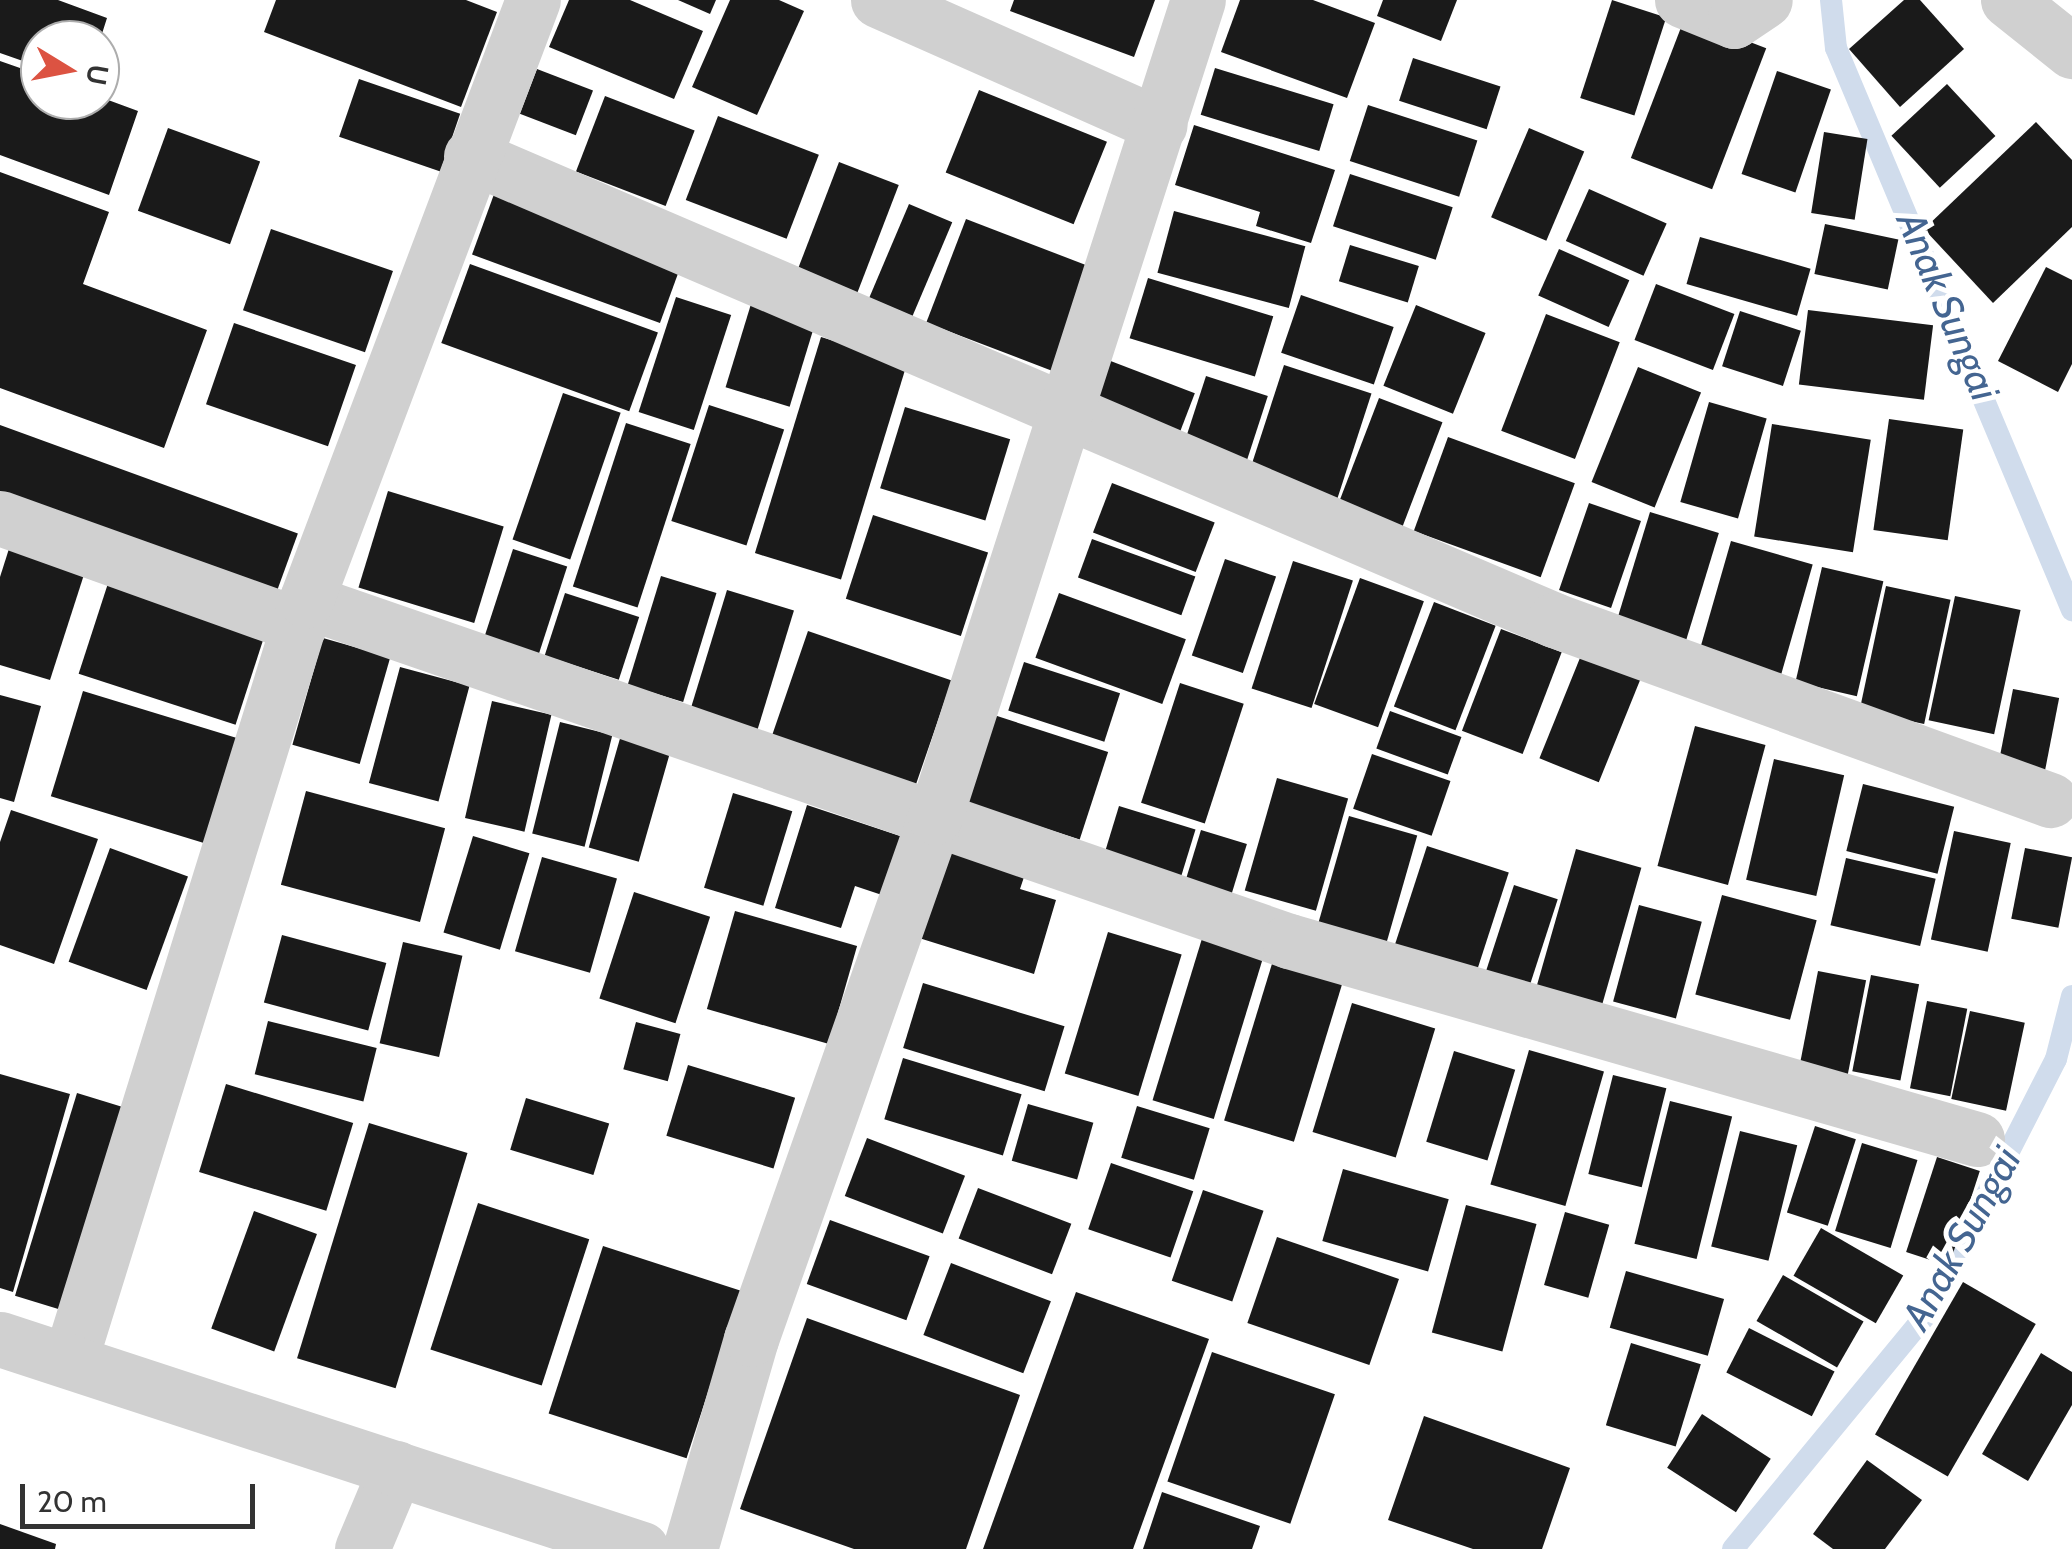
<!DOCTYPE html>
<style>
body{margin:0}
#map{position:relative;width:2072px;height:1549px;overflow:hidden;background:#fff;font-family:Cabin,sans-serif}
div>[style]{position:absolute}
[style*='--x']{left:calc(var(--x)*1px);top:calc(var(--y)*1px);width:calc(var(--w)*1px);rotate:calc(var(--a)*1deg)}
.stream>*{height:22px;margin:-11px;padding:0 11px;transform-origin:11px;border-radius:11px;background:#d0dcec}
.building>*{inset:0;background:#1a1a1a;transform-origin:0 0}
.minor>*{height:55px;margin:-27.5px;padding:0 27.5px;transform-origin:27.5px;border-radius:27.5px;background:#d0d0d0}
.tertiary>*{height:55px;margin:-27.5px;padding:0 27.5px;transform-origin:27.5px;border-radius:27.5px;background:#d0d0d0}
span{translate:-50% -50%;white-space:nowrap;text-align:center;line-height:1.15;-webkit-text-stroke:10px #fff;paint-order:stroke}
.water-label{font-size:40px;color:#446591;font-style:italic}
.north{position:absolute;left:20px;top:20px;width:100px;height:100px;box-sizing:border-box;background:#fff;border:2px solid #adadad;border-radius:50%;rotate:100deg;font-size:28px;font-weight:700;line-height:40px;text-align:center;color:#333}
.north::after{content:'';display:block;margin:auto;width:35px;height:45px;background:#dc5342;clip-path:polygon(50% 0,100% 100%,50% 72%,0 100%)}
.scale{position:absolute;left:20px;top:1484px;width:235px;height:45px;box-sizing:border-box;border:5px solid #333;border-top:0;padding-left:12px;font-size:30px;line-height:35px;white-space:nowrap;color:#333;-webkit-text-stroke:8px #fff;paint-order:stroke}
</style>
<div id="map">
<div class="stream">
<div style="--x:1831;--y:0;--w:48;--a:84.1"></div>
<div style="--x:1836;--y:48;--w:610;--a:67.22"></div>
<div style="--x:1733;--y:1549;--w:302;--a:-50.5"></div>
<div style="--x:1925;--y:1316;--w:288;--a:-63"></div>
<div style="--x:2056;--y:1059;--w:65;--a:-75.7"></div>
</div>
<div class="building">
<div style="clip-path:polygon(0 0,58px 0,107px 18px,100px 40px,40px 40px,40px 67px,0 53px)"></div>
<div style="clip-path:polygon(276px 0,466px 0,497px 12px,461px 107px,264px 32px)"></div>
<div style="clip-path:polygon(569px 0,630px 0,703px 31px,674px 99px,549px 47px)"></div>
<div style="clip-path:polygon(678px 0,716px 0,710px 14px)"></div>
<div style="clip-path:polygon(730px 0,779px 0,804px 11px,757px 115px,692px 87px)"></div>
<div style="clip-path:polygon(1014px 0,1155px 0,1134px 57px,1010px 11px)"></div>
<div style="clip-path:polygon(1240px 0,1313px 0,1375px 23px,1347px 98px,1221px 52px)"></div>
<div style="clip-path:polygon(1383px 0,1457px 0,1441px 41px,1377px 16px)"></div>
<div style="left:1612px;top:0;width:57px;height:103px;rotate:18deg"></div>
<div style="clip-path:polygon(1904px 0,1920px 0,1964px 49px,1900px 107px,1849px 49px)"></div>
<div style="left:1685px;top:17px;width:87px;height:151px;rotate:21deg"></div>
<div style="left:1413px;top:58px;width:92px;height:45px;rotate:18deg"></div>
<div style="clip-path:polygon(0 61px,40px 75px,40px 100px,100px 97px,138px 111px,109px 195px,0 155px)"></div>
<div style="left:1215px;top:68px;width:124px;height:49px;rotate:17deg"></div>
<div style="left:537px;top:69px;width:60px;height:48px;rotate:21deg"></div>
<div style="left:1777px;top:71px;width:57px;height:109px;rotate:19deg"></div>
<div style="left:359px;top:79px;width:107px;height:61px;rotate:19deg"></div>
<div style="left:1947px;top:84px;width:71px;height:76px;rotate:47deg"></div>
<div style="left:979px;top:90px;width:138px;height:89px;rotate:22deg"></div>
<div style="left:605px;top:96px;width:96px;height:81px;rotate:21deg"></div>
<div style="left:1368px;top:105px;width:115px;height:59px;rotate:18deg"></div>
<div style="left:718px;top:116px;width:108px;height:90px;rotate:21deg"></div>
<div style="clip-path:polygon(2036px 122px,2072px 160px,2072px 227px,1993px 303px,1924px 229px)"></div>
<div style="clip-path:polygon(1194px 125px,1335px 170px,1311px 243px,1256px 226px,1260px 212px,1175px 185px)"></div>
<div style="left:168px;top:128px;width:98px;height:88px;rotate:20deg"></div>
<div style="left:1529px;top:128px;width:60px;height:97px;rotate:23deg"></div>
<div style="left:1824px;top:132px;width:44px;height:82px;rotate:9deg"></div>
<div style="left:839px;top:162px;width:64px;height:119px;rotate:21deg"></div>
<div style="clip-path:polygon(0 172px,109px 212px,83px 284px,207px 330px,164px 448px,0 388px)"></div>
<div style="left:1350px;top:174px;width:108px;height:55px;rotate:18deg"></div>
<div style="left:497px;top:186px;width:200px;height:73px;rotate:20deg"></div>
<div style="left:1589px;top:189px;width:85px;height:57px;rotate:24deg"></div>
<div style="left:909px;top:204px;width:47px;height:102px;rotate:23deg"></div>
<div style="left:1174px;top:211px;width:136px;height:64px;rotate:15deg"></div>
<div style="left:966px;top:219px;width:145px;height:111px;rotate:21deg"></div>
<div style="left:1825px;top:224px;width:75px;height:51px;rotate:12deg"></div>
<div style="left:271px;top:229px;width:129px;height:86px;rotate:19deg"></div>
<div style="left:1700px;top:237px;width:115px;height:49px;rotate:16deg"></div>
<div style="left:1350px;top:245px;width:72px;height:38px;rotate:17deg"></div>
<div style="left:1559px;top:249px;width:77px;height:51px;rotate:24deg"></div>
<div style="left:470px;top:264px;width:200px;height:84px;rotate:20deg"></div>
<div style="clip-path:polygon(2046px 267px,2072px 280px,2072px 364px,2058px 392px,1998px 361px)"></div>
<div style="left:1148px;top:278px;width:131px;height:63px;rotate:17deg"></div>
<div style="left:1656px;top:284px;width:84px;height:60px;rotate:21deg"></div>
<div style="left:1301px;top:295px;width:98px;height:61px;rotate:19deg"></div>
<div style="left:676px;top:297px;width:58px;height:121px;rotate:18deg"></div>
<div style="left:751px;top:304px;width:67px;height:87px;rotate:17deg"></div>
<div style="left:1416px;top:305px;width:75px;height:87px;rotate:22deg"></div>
<div style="left:1808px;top:310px;width:126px;height:75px;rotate:7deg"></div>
<div style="left:1740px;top:311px;width:64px;height:58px;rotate:18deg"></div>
<div style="left:1546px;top:314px;width:79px;height:125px;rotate:21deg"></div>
<div style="left:234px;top:323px;width:129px;height:86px;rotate:19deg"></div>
<div style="left:821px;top:337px;width:90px;height:226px;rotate:17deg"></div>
<div style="left:1108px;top:360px;width:93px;height:58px;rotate:21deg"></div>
<div style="left:1284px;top:365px;width:92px;height:118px;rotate:18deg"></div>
<div style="left:1638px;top:367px;width:68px;height:124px;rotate:22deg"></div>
<div style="left:1206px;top:376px;width:65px;height:83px;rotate:18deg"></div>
<div style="left:563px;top:393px;width:61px;height:155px;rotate:19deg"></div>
<div style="left:1379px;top:398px;width:68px;height:116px;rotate:21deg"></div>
<div style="left:1709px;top:402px;width:60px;height:104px;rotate:16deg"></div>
<div style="left:709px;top:405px;width:79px;height:122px;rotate:18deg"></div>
<div style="left:905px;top:407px;width:110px;height:85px;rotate:17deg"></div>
<div style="left:1889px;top:419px;width:75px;height:112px;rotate:8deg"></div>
<div style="left:626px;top:423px;width:68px;height:172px;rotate:18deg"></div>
<div style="left:1772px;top:424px;width:100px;height:114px;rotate:9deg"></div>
<div style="left:0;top:425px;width:317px;height:83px;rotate:20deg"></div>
<div style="left:1448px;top:437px;width:135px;height:100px;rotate:20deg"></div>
<div style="left:1112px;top:483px;width:110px;height:53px;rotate:21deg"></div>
<div style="left:388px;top:491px;width:121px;height:101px;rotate:17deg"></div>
<div style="left:1589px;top:503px;width:55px;height:92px;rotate:19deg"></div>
<div style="left:1650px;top:512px;width:72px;height:118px;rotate:17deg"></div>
<div style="left:873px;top:515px;width:121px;height:88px;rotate:18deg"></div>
<div style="clip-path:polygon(14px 533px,90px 556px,50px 680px,0 665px,0 577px)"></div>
<div style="left:1092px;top:539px;width:110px;height:41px;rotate:20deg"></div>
<div style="left:1731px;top:541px;width:85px;height:114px;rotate:16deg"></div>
<div style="left:513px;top:549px;width:57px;height:95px;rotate:18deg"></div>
<div style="left:1225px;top:559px;width:54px;height:102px;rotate:19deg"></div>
<div style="left:1293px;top:561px;width:63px;height:134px;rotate:18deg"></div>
<div style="left:1822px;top:567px;width:63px;height:118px;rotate:13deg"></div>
<div style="left:112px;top:571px;width:165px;height:108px;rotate:18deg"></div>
<div style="left:661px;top:576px;width:58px;height:114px;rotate:17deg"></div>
<div style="left:1360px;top:578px;width:68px;height:134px;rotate:20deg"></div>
<div style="left:1886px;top:586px;width:66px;height:127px;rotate:12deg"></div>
<div style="left:727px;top:590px;width:70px;height:127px;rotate:17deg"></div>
<div style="left:565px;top:593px;width:78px;height:66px;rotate:18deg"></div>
<div style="left:1059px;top:593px;width:135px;height:69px;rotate:20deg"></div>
<div style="left:1955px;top:596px;width:67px;height:127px;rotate:12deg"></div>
<div style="left:1434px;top:602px;width:66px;height:112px;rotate:21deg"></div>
<div style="left:1501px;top:629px;width:65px;height:109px;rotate:21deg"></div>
<div style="left:808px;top:631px;width:152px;height:111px;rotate:19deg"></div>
<div style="left:323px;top:638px;width:70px;height:111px;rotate:16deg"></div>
<div style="left:1584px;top:648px;width:64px;height:119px;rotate:22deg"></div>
<div style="left:1024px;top:662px;width:101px;height:51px;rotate:18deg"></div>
<div style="left:400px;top:667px;width:72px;height:120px;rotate:15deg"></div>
<div style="left:1180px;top:683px;width:67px;height:126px;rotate:18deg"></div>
<div style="left:2013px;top:689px;width:47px;height:81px;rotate:11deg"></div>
<div style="left:83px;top:691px;width:166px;height:110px;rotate:17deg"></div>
<div style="clip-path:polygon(0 695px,41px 706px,14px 802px,0 798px)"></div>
<div style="left:492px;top:701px;width:61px;height:120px;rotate:13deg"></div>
<div style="left:1390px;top:711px;width:76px;height:40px;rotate:20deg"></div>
<div style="left:994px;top:715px;width:120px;height:92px;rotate:18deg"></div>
<div style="left:560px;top:722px;width:54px;height:115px;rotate:14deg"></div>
<div style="left:1695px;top:726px;width:73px;height:145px;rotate:15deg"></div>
<div style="left:621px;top:735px;width:52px;height:117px;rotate:16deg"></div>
<div style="left:1372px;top:754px;width:83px;height:58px;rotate:19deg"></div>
<div style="left:1774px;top:759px;width:72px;height:124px;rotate:13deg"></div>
<div style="left:1277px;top:778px;width:74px;height:117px;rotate:16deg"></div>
<div style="left:1863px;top:784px;width:94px;height:69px;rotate:14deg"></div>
<div style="left:306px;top:791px;width:144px;height:97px;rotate:15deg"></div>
<div style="left:733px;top:793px;width:62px;height:99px;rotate:17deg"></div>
<div style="clip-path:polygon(807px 805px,903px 837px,885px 896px,855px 886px,841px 928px,775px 908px)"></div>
<div style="left:1119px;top:806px;width:80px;height:60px;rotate:17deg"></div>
<div style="clip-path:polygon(11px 810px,98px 839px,54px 964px,0 945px,0 842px)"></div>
<div style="left:1349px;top:816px;width:71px;height:112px;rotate:16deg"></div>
<div style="left:1201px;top:830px;width:48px;height:62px;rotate:17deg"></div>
<div style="left:1954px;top:831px;width:58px;height:111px;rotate:12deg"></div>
<div style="left:473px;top:836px;width:59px;height:101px;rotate:17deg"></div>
<div style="clip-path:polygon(947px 846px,1026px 871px,1020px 889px,1056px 900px,1034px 974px,919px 938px)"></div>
<div style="left:1427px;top:846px;width:86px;height:106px;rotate:18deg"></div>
<div style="left:110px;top:848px;width:83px;height:121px;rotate:20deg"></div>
<div style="left:2025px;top:848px;width:48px;height:72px;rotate:11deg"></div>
<div style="left:1576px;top:849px;width:68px;height:150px;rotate:16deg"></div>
<div style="left:542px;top:857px;width:78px;height:98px;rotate:16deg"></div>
<div style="left:1846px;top:858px;width:92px;height:69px;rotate:13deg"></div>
<div style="left:1514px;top:885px;width:46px;height:92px;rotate:18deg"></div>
<div style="left:634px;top:892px;width:80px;height:112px;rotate:18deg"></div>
<div style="left:1722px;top:895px;width:98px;height:103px;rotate:15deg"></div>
<div style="left:1639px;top:905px;width:65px;height:100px;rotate:15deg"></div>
<div style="left:735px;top:911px;width:127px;height:102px;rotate:16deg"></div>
<div style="left:1108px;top:932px;width:77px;height:148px;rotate:17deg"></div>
<div style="left:1204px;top:932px;width:64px;height:176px;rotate:17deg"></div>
<div style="left:282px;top:935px;width:108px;height:70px;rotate:15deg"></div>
<div style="left:403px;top:942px;width:61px;height:104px;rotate:13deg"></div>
<div style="left:1275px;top:954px;width:73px;height:174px;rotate:17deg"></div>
<div style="left:1818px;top:971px;width:49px;height:98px;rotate:11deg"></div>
<div style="left:1871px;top:975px;width:49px;height:98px;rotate:11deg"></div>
<div style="left:923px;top:983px;width:148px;height:68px;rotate:17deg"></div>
<div style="left:1927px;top:1001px;width:41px;height:89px;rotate:11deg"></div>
<div style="left:1352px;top:1003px;width:87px;height:135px;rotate:17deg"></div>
<div style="left:1970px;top:1011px;width:56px;height:90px;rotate:12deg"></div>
<div style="left:268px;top:1021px;width:112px;height:55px;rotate:14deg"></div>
<div style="left:636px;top:1022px;width:46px;height:49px;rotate:15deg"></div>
<div style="left:1529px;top:1050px;width:78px;height:140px;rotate:16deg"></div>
<div style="left:1454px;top:1051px;width:64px;height:95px;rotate:17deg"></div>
<div style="left:903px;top:1058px;width:124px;height:64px;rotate:17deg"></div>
<div style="left:688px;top:1065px;width:112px;height:74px;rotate:17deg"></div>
<div style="clip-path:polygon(0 1074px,70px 1094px,13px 1292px,0 1288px)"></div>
<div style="left:1613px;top:1075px;width:55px;height:102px;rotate:14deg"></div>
<div style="left:226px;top:1084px;width:133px;height:92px;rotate:17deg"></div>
<div style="left:77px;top:1093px;width:58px;height:212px;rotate:17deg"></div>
<div style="left:526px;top:1098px;width:87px;height:54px;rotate:17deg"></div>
<div style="left:1670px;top:1101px;width:64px;height:147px;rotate:14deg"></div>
<div style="left:1028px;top:1104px;width:68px;height:59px;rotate:16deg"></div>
<div style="left:1137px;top:1106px;width:76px;height:54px;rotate:17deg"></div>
<div style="left:369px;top:1123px;width:103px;height:246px;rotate:17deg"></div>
<div style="left:1815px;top:1126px;width:43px;height:91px;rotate:18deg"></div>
<div style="left:1740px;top:1131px;width:59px;height:119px;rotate:14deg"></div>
<div style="left:867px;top:1138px;width:105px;height:62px;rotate:21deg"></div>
<div style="left:1862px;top:1143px;width:58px;height:92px;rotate:17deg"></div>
<div style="left:1937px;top:1157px;width:45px;height:100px;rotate:18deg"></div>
<div style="left:1111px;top:1163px;width:87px;height:70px;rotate:19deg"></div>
<div style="left:1343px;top:1169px;width:110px;height:75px;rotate:16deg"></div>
<div style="left:978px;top:1188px;width:100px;height:54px;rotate:21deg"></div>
<div style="left:1203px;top:1190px;width:64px;height:96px;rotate:19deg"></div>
<div style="left:478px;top:1203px;width:117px;height:154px;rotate:18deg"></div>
<div style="left:1466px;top:1205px;width:73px;height:132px;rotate:15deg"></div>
<div style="left:254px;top:1211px;width:67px;height:125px;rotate:20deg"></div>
<div style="left:1565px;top:1212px;width:46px;height:76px;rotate:16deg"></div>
<div style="left:830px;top:1220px;width:106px;height:68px;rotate:20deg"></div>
<div style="left:1821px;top:1228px;width:95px;height:55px;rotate:30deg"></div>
<div style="left:1277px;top:1237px;width:129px;height:91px;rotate:19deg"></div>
<div style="left:603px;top:1246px;width:145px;height:176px;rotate:18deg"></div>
<div style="left:951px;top:1263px;width:107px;height:77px;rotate:21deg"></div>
<div style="left:1626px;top:1271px;width:102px;height:59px;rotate:16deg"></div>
<div style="left:1783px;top:1275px;width:93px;height:53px;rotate:30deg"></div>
<div style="left:1963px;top:1282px;width:84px;height:176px;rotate:30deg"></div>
<div style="clip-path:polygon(1076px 1292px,1209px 1339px,1133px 1549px,983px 1549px)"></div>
<div style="clip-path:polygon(807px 1318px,1020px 1395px,966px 1549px,854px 1549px,740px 1509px)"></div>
<div style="left:1749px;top:1328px;width:96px;height:50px;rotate:27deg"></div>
<div style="left:1631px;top:1343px;width:73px;height:86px;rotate:17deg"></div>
<div style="left:1212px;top:1352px;width:130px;height:137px;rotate:19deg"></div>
<div style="clip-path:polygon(2041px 1353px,2072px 1372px,2072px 1405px,2028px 1481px,1982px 1454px)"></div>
<div style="left:1702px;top:1414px;width:82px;height:64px;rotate:33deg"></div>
<div style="clip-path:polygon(1424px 1416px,1570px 1468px,1542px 1549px,1473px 1549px,1388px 1520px)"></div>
<div style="clip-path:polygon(1867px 1460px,1922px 1500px,1885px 1549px,1833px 1549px,1813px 1534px)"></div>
<div style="clip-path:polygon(1162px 1492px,1260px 1526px,1252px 1549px,1143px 1549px)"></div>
<div style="clip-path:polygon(0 1524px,56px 1544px,55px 1549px,0 1549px)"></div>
</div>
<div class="minor">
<div style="--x:878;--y:0;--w:308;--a:23.9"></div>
<div style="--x:1682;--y:0;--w:56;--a:22"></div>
<div style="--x:1734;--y:21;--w:37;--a:-34"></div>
<div style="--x:2008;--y:0;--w:82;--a:38.6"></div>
<div style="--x:471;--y:156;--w:1178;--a:23.19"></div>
<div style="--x:1554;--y:620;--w:528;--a:19.95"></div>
<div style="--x:0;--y:518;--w:318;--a:19.7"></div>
<div style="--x:306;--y:601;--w:1040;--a:19.08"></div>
<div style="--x:1289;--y:941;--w:716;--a:16.06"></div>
<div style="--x:71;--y:1357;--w:792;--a:-72.73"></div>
<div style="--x:306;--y:601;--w:642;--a:-69.31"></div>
<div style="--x:362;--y:1549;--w:88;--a:-67.2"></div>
<div style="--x:690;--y:1549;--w:219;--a:-73.8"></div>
<div style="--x:751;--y:1339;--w:553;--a:-70.58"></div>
<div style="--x:935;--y:817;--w:858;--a:-72.16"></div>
</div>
<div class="tertiary">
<div style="--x:0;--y:1339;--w:675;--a:18.11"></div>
</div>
<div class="water-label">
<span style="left:1948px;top:306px;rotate:67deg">Anak Sungai</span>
<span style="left:1961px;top:1238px;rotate:-61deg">Anak Sungai</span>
</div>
<div class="north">U</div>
<div class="scale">20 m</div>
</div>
